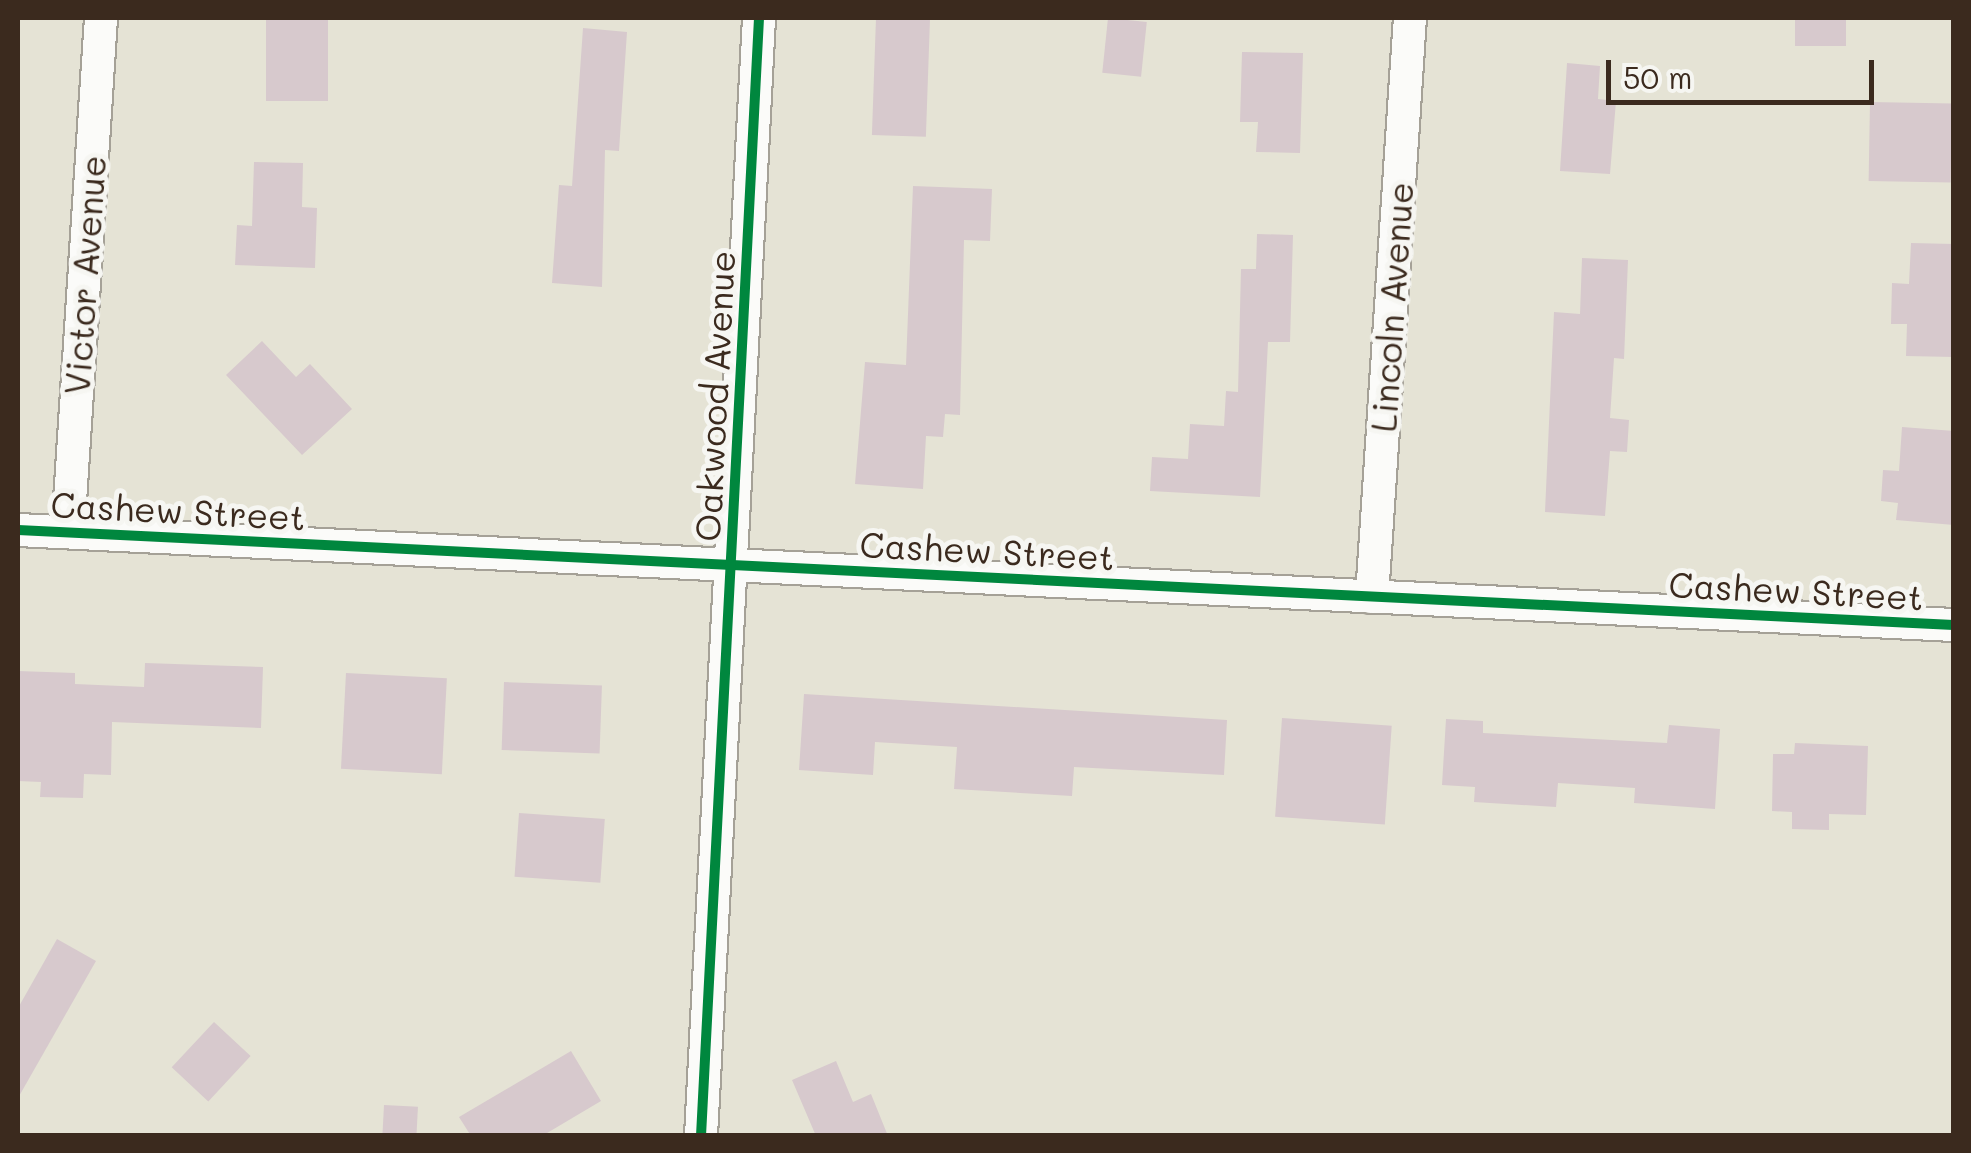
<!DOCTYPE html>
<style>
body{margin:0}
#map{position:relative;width:1971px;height:1153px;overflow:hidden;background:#e5e3d5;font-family:Mali,sans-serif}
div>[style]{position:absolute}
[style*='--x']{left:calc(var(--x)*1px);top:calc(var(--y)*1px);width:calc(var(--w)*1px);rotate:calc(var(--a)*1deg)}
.building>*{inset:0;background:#d7c9cd;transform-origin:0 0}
.roads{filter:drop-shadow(2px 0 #a5a197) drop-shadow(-2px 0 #a5a197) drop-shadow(0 2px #a5a197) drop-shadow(0 -2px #a5a197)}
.minor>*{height:32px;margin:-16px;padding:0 16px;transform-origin:16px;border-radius:16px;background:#fbfbf9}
.cycleway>*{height:10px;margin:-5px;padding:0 5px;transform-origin:5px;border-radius:5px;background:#00873e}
span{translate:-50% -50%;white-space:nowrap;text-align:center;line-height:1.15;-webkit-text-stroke:10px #f6f6f2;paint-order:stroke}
.street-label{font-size:35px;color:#3b2a1e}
.frame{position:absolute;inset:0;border:20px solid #3b2a1e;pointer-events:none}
.scale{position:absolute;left:1606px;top:60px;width:268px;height:45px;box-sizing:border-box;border:5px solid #3b2a1e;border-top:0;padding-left:12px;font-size:30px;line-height:35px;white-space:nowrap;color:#3b2a1e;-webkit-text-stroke:8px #f6f6f2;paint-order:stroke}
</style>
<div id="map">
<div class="building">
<div style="left:266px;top:18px;width:62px;height:83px"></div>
<div style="left:876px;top:18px;width:54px;height:117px;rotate:2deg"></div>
<div style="left:1108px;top:18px;width:39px;height:55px;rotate:6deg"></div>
<div style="left:1795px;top:18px;width:51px;height:28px"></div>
<div style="clip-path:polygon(583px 28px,627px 32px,619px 151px,605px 150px,602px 287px,552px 283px,559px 185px,572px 186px)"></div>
<div style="clip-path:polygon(1242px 52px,1303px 53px,1300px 153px,1256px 152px,1258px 122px,1240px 122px)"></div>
<div style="clip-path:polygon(1567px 63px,1600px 66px,1598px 99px,1616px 101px,1610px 174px,1560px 171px)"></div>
<div style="left:1870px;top:102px;width:82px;height:79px;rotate:1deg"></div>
<div style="clip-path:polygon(254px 162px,303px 163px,302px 207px,317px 208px,315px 268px,235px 265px,237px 225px,252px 226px)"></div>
<div style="clip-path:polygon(913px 186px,992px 189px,990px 241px,964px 240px,960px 415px,945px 414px,943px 437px,926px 436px,923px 489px,855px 484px,865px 362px,906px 365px)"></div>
<div style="clip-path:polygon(1257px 234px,1293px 235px,1290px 342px,1268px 342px,1260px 497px,1150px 491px,1152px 457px,1188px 459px,1190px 424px,1224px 426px,1226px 391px,1238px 392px,1241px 269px,1256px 269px)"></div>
<div style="clip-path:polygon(1911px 243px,1954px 244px,1954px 357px,1906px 356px,1907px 324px,1891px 324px,1892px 283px,1909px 284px)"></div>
<div style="clip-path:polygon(1582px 258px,1628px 260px,1624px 359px,1614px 358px,1610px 418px,1629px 420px,1627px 452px,1610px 451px,1605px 516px,1545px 512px,1554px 312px,1580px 314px)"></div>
<div style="clip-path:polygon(262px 341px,296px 377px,310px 364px,352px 409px,302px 455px,226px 375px)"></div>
<div style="clip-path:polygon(1902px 427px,1954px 431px,1954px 525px,1896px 520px,1898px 503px,1881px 501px,1883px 470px,1899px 471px)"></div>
<div style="clip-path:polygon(145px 663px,263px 667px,261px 728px,112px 722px,111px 775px,84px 774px,83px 798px,40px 797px,41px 782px,18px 781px,18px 671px,75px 673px,75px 684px,144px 687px)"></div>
<div style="left:346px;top:673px;width:101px;height:96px;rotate:3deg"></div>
<div style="left:504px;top:682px;width:98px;height:68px;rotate:2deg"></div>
<div style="clip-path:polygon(804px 694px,1227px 720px,1224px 775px,1074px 767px,1072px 796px,954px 789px,957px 747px,875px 742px,873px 775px,799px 770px)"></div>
<div style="left:1282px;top:718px;width:110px;height:99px;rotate:4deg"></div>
<div style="clip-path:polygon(1446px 719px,1483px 721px,1483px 733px,1667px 743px,1669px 725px,1720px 729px,1715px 809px,1634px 803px,1635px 788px,1558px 783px,1556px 807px,1474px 802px,1475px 787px,1442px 785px)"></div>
<div style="clip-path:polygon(1795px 743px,1868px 746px,1866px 815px,1829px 814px,1829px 830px,1792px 829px,1792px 812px,1772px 811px,1773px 754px,1794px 754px)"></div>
<div style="left:519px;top:813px;width:86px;height:64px;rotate:4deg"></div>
<div style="clip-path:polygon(57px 939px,96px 961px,18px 1098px,18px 1008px)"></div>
<div style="left:214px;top:1022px;width:50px;height:62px;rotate:43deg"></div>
<div style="clip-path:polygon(571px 1051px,601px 1101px,542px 1136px,471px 1136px,459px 1117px)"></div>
<div style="clip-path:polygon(836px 1061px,853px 1102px,871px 1094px,888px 1136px,816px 1136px,792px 1080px)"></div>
<div style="left:384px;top:1105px;width:34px;height:31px;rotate:3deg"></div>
</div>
<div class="roads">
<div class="minor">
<div style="--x:18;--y:530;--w:1938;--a:2.81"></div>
<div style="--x:68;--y:532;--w:515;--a:-86.33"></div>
<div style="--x:1372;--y:597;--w:580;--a:-86.25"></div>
<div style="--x:701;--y:1136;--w:1120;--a:-87.03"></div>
</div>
</div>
<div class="cycleway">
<div style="--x:18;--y:530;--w:1938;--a:2.81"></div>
<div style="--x:701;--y:1136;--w:1120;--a:-87.03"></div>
</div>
<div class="street-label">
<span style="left:84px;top:275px;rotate:-86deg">Victor Avenue</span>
<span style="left:1391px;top:307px;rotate:-86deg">Lincoln Avenue</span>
<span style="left:714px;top:396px;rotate:-87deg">Oakwood Avenue</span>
<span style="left:178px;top:510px;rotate:3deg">Cashew Street</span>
<span style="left:987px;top:550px;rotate:3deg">Cashew Street</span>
<span style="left:1796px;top:590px;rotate:3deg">Cashew Street</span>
</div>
<div class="frame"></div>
<div class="scale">50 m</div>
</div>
